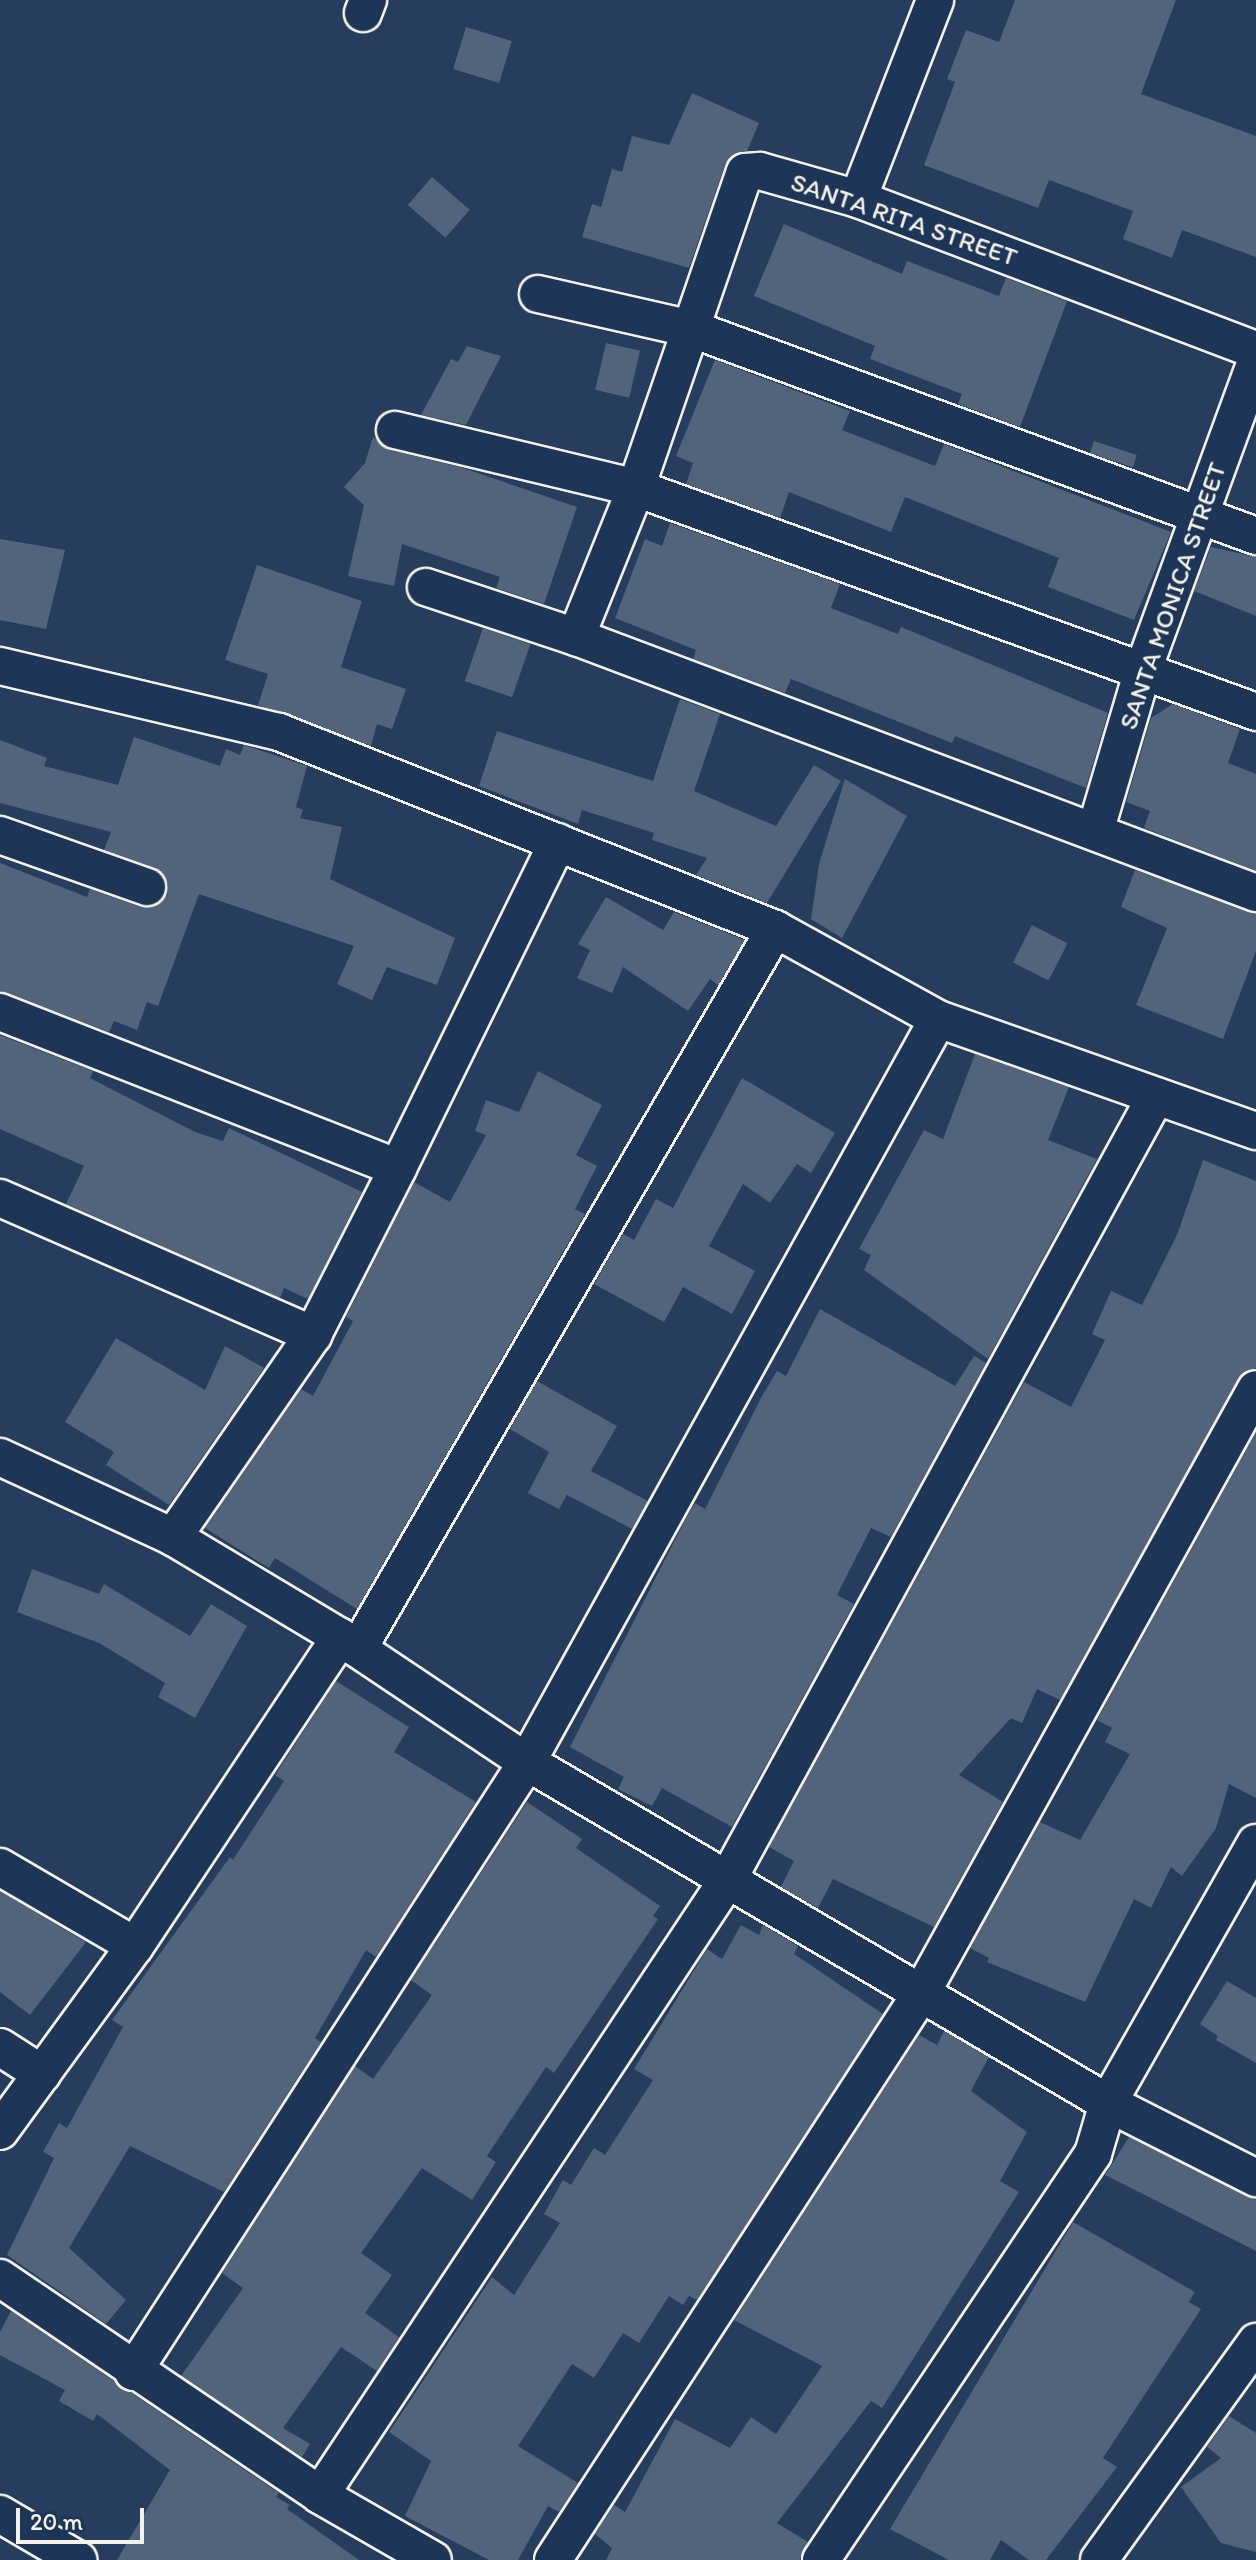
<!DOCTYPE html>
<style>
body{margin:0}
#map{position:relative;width:1256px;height:2560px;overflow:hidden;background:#263d5d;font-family:Itim,sans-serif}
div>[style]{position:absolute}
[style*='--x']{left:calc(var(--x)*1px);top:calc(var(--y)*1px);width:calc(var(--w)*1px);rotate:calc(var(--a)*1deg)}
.building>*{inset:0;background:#52647b;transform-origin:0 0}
.roads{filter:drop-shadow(2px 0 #f4f1e8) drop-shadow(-2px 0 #f4f1e8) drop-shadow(0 2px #f4f1e8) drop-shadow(0 -2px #f4f1e8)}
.minor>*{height:36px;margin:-18px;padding:0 18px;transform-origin:18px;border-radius:18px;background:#1d3557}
span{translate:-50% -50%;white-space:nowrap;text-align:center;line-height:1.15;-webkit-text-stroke:7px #1d3557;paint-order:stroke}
.street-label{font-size:26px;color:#f4f1e8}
.scale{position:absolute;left:16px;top:2508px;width:128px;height:36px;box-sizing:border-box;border:4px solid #f4f1e8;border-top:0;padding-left:10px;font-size:24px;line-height:28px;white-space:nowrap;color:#f4f1e8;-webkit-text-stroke:6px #1d3557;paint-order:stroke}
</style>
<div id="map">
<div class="building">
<div style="clip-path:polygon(1015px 0,1176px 0,1141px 94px,1256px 136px,1256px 257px,1182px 230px,1172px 258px,1123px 239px,1133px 211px,1049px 180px,1038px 208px,924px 165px,955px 82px,947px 79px,966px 30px,999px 42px)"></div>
<div style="left:466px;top:27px;width:48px;height:44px;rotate:17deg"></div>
<div style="clip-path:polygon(692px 93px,759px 123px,747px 151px,733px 155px,725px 165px,689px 268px,582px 237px,592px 204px,601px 207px,612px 169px,622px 172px,632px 136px,669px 145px)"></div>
<div style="left:432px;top:177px;width:50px;height:37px;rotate:41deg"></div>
<div style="clip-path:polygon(784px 224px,902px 274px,907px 261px,999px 296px,1006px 278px,1067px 301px,1020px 427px,958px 404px,962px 394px,870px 359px,875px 346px,754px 296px)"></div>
<div style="left:606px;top:343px;width:35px;height:48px;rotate:13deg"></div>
<div style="clip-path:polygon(467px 346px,501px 356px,466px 425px,421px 415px,451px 359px,458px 362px)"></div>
<div style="clip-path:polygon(715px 360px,850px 411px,842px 430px,935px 466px,944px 444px,1171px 532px,1134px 620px,1048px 587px,1059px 558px,905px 497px,891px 532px,789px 492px,780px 518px,686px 484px,693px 463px,676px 456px)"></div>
<div style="clip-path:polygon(373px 437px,390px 450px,460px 467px,577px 507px,544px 604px,496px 588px,500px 577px,402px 544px,394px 586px,348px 576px,364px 505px,344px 487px,365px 463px)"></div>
<div style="left:1094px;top:441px;width:45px;height:13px;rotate:18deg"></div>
<div style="clip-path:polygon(670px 523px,840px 584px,831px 608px,898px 634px,901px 627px,1108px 713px,1086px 788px,955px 736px,952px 743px,791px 679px,785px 693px,693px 659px,696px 650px,615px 618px,645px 539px,662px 546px)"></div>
<div style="clip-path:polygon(0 539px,65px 550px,46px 629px,0 620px)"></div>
<div style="clip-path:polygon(1211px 547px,1256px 557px,1256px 616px,1194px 591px)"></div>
<div style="clip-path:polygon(257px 565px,362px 601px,341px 667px,406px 689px,392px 729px,377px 724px,371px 746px,258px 705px,268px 674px,225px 660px)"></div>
<div style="left:483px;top:628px;width:50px;height:56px;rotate:19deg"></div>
<div style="clip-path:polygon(680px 699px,720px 714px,694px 791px,776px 826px,814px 765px,841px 781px,767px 903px,696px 875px,707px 858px,652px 840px,654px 833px,582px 810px,578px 824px,479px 786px,497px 731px,653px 781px)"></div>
<div style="clip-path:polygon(1173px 704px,1240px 729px,1228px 763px,1256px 774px,1256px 871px,1144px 828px,1150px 811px,1126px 802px,1151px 718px)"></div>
<div style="clip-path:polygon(134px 737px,220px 766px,226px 749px,240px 755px,244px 745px,307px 766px,296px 807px,303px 810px,300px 818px,342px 827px,330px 879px,455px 938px,437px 985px,387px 967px,372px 1000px,337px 984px,354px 946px,199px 894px,158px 1006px,147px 1002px,137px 1030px,114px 1021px,109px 1032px,0 991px,0 863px,87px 897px,90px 889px,141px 907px,160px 903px,168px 884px,155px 868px,104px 850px,111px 832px,0 803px,0 740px,47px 758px,44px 766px,118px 785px)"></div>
<div style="clip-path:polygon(845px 779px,907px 816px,842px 938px,811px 919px,819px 864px)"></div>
<div style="clip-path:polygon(1135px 870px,1256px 913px,1256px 951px,1223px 1039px,1136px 1005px,1167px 928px,1121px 907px)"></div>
<div style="clip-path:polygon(606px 897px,663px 930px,674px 912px,745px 940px,718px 985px,710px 979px,688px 1011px,623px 967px,612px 993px,577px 978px,590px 950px,578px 944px)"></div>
<div style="left:1032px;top:925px;width:40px;height:42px;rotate:27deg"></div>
<div style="clip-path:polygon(0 1035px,93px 1071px,90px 1078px,195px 1132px,223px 1141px,229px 1128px,362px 1192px,308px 1299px,284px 1288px,280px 1298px,66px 1204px,84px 1166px,0 1129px)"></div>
<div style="clip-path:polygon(975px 1054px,1069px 1087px,1048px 1140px,1097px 1159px,988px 1359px,864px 1270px,871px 1255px,859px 1249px,924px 1130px,943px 1139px)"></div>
<div style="clip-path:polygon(538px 1071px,602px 1105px,576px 1155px,597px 1166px,575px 1209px,585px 1214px,357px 1609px,275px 1558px,269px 1568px,205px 1528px,301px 1389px,313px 1396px,353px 1321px,346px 1317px,414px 1182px,450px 1202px,486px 1135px,475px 1131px,486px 1100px,519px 1112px)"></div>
<div style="clip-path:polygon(742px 1078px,835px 1133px,811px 1173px,797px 1164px,770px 1203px,743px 1184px,709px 1246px,755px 1271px,732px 1314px,683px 1287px,664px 1322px,594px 1284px,623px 1234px,634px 1240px,656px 1199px,673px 1208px)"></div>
<div style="clip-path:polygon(1203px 1160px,1256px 1181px,1256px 1368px,1238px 1379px,1060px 1700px,1037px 1689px,1022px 1723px,1011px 1718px,959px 1775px,1003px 1802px,934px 1927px,833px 1879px,818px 1908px,781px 1887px,794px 1861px,769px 1847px,1024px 1382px,1071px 1407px,1105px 1340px,1092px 1334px,1111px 1291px,1142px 1305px,1177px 1235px)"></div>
<div style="clip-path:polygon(820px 1309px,955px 1386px,974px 1356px,986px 1363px,891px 1537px,871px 1528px,837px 1595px,854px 1604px,732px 1827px,662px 1788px,652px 1806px,618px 1789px,624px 1777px,570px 1747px,685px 1520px,695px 1503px,705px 1509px,762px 1396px,777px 1371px,786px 1376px)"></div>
<div style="clip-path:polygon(116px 1338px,205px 1390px,225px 1346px,264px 1368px,169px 1505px,106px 1465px,114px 1452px,65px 1422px)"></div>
<div style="clip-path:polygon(537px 1381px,617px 1426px,591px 1471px,648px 1501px,632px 1529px,567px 1495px,559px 1509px,528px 1493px,549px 1452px,510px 1429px)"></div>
<div style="clip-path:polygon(1256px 1432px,1256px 1798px,1229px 1784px,1216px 1828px,1182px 1876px,1171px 1867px,1151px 1908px,1134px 1899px,1085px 2002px,987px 1962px,989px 1958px,970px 1948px,1040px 1822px,1080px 1840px,1130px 1754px,1105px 1742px,1112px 1728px,1097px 1720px)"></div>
<div style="clip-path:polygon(32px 1569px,99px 1594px,104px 1584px,190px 1636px,211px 1604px,247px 1626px,195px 1718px,158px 1697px,165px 1683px,99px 1643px,17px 1612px)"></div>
<div style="clip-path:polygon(336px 1681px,409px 1727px,394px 1752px,476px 1802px,376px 1957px,366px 1950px,315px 2038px,321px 2042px,224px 2192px,130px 2146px,69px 2248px,126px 2300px,106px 2324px,7px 2255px,54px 2158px,43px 2152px,59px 2123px,67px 2128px,123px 2027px,112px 2020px,230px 1857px,233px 1860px,284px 1781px,275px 1775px)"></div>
<div style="clip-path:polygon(527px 1802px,582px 1839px,576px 1848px,660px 1906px,653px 1916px,658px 1919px,554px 2073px,546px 2067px,487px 2156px,496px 2162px,472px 2200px,422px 2168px,361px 2253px,392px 2275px,365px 2313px,399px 2337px,377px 2371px,341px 2347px,283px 2428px,310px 2444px,302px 2457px,181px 2376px,243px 2288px,222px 2273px,355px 2066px,373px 2079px,432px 1995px,411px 1980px)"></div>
<div style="clip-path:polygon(0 1891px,86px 1942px,30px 2015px,0 1992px)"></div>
<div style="clip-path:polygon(741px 1925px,759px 1935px,763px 1925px,798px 1946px,794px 1954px,883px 2014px,697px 2300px,689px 2296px,683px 2305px,669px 2296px,639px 2343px,623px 2333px,594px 2378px,572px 2364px,518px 2446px,578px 2483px,559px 2512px,548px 2506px,518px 2560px,489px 2560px,405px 2516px,431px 2461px,389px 2432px,492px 2277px,514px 2295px,560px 2223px,544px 2214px,563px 2180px,571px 2185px,594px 2148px,605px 2155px,653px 2080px,634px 2069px,707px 1949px,722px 1959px)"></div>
<div style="clip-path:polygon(1227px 1981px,1256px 1998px,1256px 2063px,1216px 2040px,1218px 2036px,1200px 2024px)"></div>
<div style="clip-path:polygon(944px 2031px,989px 2057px,971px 2091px,1027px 2132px,1000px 2181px,1019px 2192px,882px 2408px,871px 2401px,777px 2523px,808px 2542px,800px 2560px,606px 2560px,612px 2548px,595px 2534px,614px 2505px,625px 2512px,675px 2419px,730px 2448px,751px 2417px,776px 2434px,822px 2366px,734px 2320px,919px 2035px,937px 2045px)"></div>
<div style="clip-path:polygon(1129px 2137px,1256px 2199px,1256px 2251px,1105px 2175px)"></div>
<div style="clip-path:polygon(1073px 2222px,1195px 2292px,1189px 2302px,1201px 2309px,1103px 2458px,1117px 2467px,1046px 2560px,1029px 2560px,1001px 2540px,990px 2560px,949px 2560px,890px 2529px)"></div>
<div style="clip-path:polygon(11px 2311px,279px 2493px,276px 2497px,290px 2505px,287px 2509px,359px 2560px,117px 2560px,170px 2470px,97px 2414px,93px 2421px,59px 2401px,65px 2390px,0 2355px,0 2332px)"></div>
<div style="clip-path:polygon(1229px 2416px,1256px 2433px,1256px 2552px,1221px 2543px,1181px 2487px,1221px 2458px,1207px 2447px)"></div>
</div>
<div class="roads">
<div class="minor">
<div style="--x:363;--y:13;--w:14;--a:-69"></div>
<div style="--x:858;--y:199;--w:213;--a:-68.8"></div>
<div style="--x:538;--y:294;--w:158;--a:12.8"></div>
<div style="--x:692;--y:329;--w:601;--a:20.15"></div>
<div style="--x:395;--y:430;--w:248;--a:13.5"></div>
<div style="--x:636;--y:488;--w:659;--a:19.86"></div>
<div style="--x:426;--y:587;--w:158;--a:18.4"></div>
<div style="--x:576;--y:637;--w:727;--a:20.63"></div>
<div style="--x:576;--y:637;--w:161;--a:-68.1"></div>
<div style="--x:636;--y:488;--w:334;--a:-71"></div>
<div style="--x:745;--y:172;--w:15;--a:-4"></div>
<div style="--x:760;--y:171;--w:102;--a:15.9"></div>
<div style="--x:858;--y:199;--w:426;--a:20.8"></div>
<div style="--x:0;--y:666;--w:287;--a:13.3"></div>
<div style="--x:279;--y:732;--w:534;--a:21.66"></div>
<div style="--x:775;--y:929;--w:186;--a:28.9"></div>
<div style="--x:938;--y:1019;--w:337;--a:19.4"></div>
<div style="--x:1095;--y:832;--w:169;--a:-73.5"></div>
<div style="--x:1143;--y:670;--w:328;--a:-69.9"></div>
<div style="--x:0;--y:835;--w:156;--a:19.5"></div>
<div style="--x:0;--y:1012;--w:427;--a:21.4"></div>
<div style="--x:398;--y:1168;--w:187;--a:117"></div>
<div style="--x:313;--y:1335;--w:246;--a:124.7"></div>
<div style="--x:398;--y:1168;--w:363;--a:-63.9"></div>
<div style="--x:0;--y:1198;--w:342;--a:23.6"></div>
<div style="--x:0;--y:1457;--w:191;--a:24.8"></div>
<div style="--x:173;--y:1537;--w:195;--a:30.9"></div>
<div style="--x:340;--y:1637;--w:225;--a:33.8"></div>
<div style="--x:527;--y:1762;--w:674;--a:30.41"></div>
<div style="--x:1108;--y:2103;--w:166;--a:26.9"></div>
<div style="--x:358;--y:1649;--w:832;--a:-59.92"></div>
<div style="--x:0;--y:1867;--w:156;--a:30.3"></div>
<div style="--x:0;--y:2047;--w:50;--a:32.7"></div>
<div style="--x:0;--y:2131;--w:229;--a:-53.9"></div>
<div style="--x:135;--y:1946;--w:371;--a:-56.4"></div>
<div style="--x:0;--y:2278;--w:387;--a:34.1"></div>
<div style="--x:320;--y:2495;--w:130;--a:29.9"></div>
<div style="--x:133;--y:2372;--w:726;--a:-57.14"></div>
<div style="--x:527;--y:1762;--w:849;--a:-61.05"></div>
<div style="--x:320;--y:2495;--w:739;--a:-56.48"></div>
<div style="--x:728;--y:1879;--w:892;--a:-61.34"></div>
<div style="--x:0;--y:2514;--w:91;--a:30.5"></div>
<div style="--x:553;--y:2560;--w:677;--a:-56.99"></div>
<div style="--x:922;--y:1992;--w:689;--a:-61.02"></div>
<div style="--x:821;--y:2560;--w:489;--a:-56.2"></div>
<div style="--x:1093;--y:2154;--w:53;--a:-73.6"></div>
<div style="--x:1108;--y:2103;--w:299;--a:-60.4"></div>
<div style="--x:1099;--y:2560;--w:269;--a:-54.2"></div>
</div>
</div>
<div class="street-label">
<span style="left:904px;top:220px;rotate:19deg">SANTA RITA STREET</span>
<span style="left:1173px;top:596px;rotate:-71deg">SANTA MONICA STREET</span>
</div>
<div class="scale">20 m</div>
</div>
